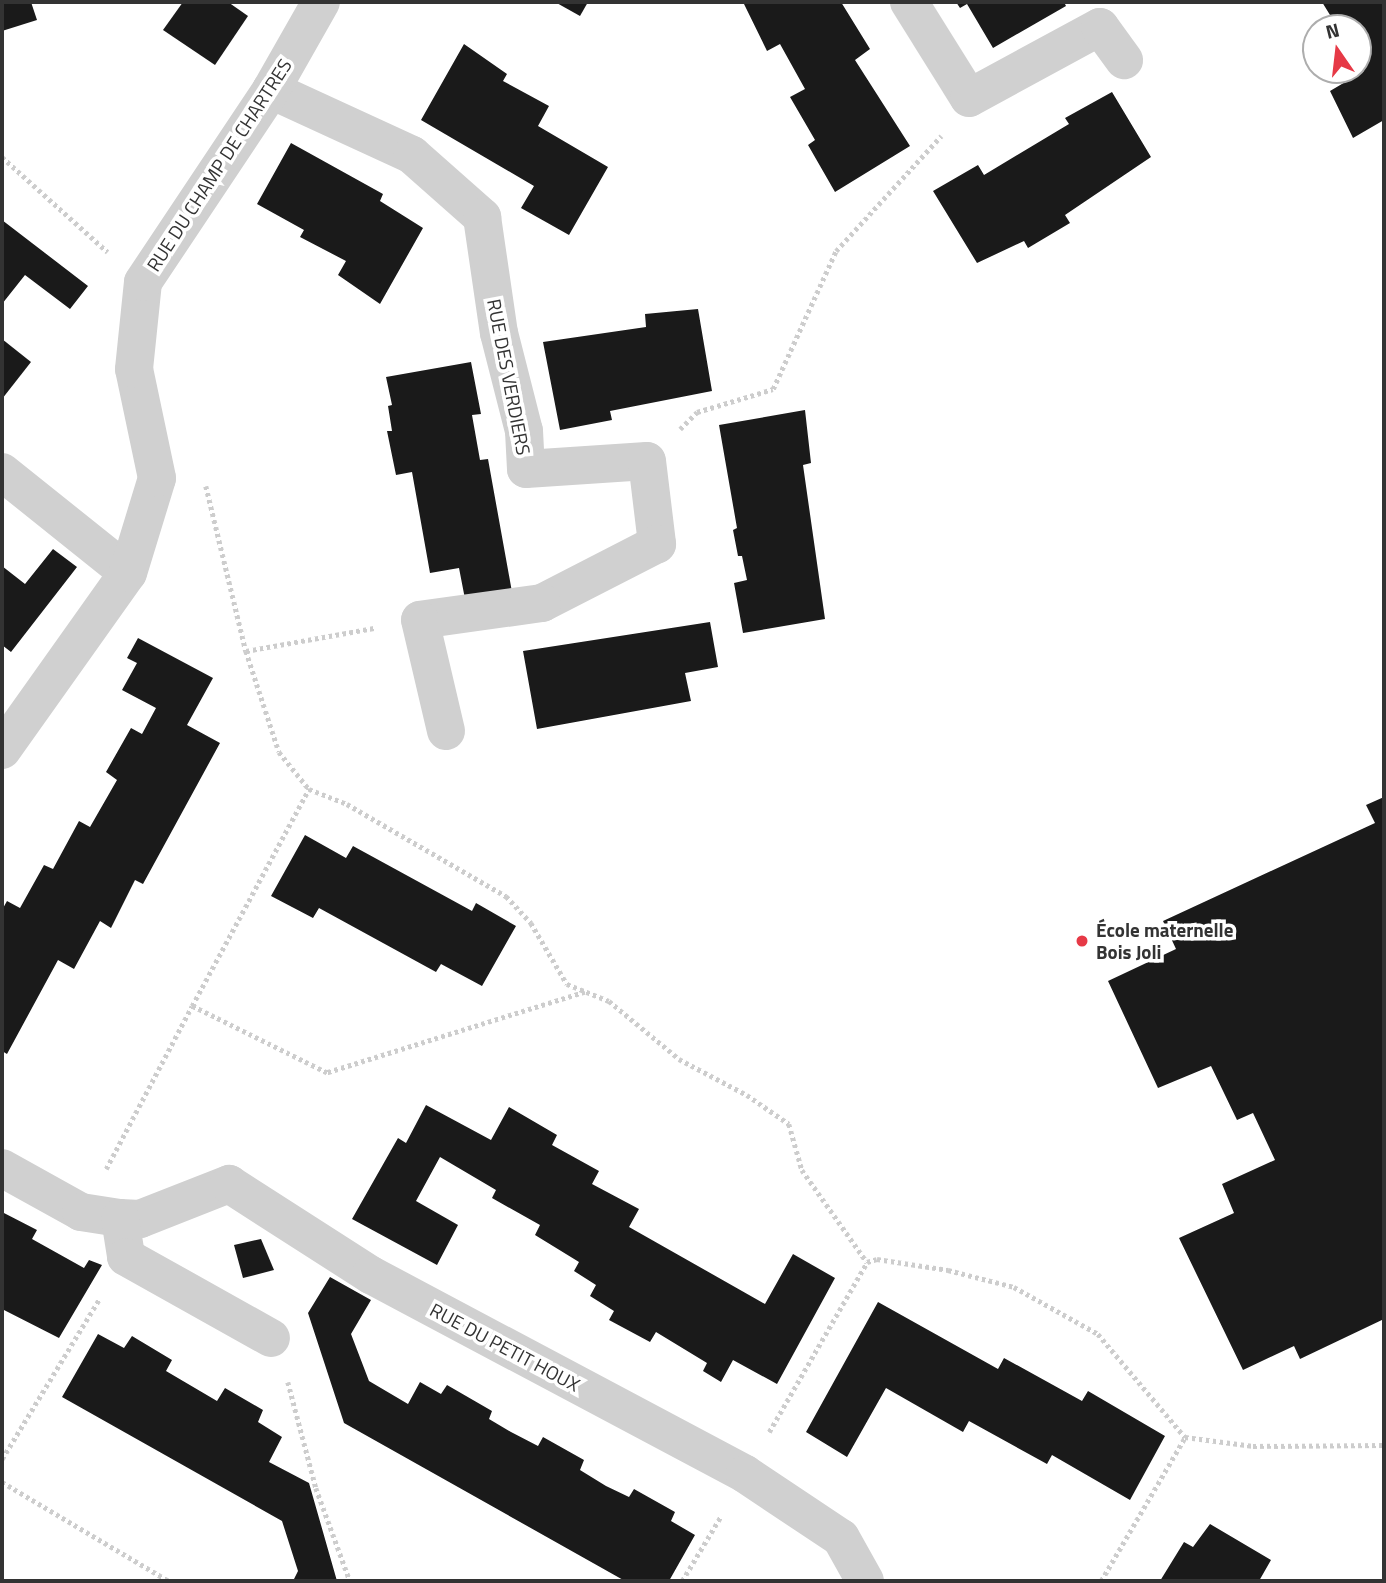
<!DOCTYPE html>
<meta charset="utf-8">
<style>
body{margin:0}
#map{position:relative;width:1386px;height:1583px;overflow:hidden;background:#fff;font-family:"Titillium Web",sans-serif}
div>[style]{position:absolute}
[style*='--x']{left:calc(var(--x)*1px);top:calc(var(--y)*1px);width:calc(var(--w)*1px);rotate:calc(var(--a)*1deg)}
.building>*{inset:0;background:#1a1a1a}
.path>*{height:4.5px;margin-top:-2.25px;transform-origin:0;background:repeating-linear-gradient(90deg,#cdcdcd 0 3.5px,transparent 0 7px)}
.minor>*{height:38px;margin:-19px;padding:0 19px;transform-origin:19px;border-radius:19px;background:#d0d0d0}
.dots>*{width:19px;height:19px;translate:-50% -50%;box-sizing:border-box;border:4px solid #fff;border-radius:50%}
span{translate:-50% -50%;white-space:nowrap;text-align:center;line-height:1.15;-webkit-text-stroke:7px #fff;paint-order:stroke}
.street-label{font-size:19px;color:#333}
.poi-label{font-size:19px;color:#333;font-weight:700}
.left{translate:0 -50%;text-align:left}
.frame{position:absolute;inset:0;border:4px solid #333;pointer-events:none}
.north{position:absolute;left:1302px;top:14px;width:70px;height:70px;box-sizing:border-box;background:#fff;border:2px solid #adadad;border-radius:50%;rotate:346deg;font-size:19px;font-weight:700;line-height:28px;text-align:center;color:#333}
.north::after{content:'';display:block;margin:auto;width:24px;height:32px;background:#e63946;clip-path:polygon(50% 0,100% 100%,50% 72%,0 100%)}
</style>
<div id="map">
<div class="building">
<div style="clip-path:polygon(2px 2px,31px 2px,37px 20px,2px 31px)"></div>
<div style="clip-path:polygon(183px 2px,228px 2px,248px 16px,215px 65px,163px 30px)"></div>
<div style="clip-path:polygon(555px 2px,588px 2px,580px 16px)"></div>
<div style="clip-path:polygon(747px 2px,841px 2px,870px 49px,855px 60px,910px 146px,835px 192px,808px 145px,815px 140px,790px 97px,805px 89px,780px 44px,767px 51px,744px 4px)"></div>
<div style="clip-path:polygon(956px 2px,1064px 2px,1066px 6px,993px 48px,967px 4px,960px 8px)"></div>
<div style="clip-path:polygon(1322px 2px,1384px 2px,1384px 120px,1353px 138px,1330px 91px,1364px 71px,1358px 62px,1358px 28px,1338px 28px)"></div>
<div style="clip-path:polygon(464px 44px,507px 74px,503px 81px,549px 106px,538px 126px,608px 167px,569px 235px,521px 208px,534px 186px,421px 120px)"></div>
<div style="clip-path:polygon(1112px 92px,1151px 157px,1065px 215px,1070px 223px,1028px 248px,1024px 241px,977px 263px,933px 191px,978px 165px,984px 175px,1069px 124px,1065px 118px)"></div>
<div style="clip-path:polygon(291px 143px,383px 194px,380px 201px,423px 228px,380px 304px,338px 275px,346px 261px,300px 237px,304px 230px,257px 204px)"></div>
<div style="clip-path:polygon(2px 220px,88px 286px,70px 309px,25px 275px,2px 304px)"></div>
<div style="clip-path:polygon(698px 309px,712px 391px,610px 411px,612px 420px,560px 430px,543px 342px,646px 327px,645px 314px)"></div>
<div style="clip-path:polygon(2px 339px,31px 362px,2px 399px)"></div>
<div style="clip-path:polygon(471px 362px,481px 414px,472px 415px,480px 460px,488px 459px,512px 592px,465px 599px,459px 568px,430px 573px,412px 472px,396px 475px,387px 431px,392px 431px,388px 406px,392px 405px,386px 377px)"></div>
<div style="clip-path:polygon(805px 410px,811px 463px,803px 465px,825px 619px,743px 633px,734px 583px,747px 580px,742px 556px,738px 556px,733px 530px,737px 528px,719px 425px)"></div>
<div style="clip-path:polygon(53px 549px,77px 567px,11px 652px,2px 645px,2px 566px,25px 584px)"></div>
<div style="clip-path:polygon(710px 622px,718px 667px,685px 673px,691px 701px,537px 729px,523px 651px)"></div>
<div style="clip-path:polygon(138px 638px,213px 678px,187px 725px,220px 743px,143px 884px,135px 880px,111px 928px,100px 921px,74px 969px,58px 960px,7px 1054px,2px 1051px,2px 910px,7px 901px,20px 908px,44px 865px,53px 869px,79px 821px,90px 827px,117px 780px,106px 772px,131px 728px,142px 734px,156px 708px,122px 690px,137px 663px,127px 658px)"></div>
<div style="clip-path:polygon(1384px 797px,1384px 1319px,1300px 1359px,1294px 1346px,1243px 1370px,1179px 1238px,1234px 1213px,1222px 1184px,1275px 1160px,1253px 1113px,1237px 1120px,1211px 1066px,1158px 1088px,1108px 981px,1176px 949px,1163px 921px,1375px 823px,1366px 805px)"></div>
<div style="clip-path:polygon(305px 835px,346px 858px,353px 846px,472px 911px,476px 903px,516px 926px,482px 986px,441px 964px,436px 972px,319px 908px,313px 918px,271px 896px)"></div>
<div style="clip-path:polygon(426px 1105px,491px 1140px,509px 1107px,557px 1135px,552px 1145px,599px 1171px,592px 1184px,639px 1209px,629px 1227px,765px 1304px,793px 1254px,835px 1278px,777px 1384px,733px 1360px,721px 1382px,703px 1371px,707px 1363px,656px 1332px,650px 1342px,609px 1320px,614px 1311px,590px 1296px,596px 1285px,574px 1271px,579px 1262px,535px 1235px,540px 1225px,492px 1198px,496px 1190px,440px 1157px,416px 1201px,458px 1225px,437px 1265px,352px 1219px,398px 1138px,406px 1143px)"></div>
<div style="clip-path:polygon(2px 1212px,37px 1230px,32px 1239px,84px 1268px,89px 1260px,102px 1265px,59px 1338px,2px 1309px)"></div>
<div style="clip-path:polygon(261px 1239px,274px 1270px,243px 1278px,234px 1245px)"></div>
<div style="clip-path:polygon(330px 1277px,371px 1300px,351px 1334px,369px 1381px,408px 1404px,420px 1382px,441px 1394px,447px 1385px,492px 1411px,489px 1419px,511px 1432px,538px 1446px,543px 1437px,584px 1460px,580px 1470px,606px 1486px,629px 1497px,634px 1489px,675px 1512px,671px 1521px,695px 1535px,669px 1581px,625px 1581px,344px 1423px,308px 1313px)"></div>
<div style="clip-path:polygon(878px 1302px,998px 1369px,1004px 1358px,1082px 1401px,1088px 1391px,1165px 1436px,1130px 1500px,1052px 1455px,1047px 1464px,969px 1421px,963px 1432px,886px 1388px,847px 1457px,806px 1432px)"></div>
<div style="clip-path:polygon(98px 1334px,124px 1348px,132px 1336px,172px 1360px,166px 1371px,217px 1401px,225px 1388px,263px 1410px,258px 1422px,282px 1437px,269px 1462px,309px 1483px,337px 1581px,293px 1581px,298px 1571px,282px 1521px,62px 1397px)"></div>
<div style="clip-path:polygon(1210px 1524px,1271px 1560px,1259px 1581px,1160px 1581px,1184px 1542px,1193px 1547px)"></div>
</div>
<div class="path">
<div style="--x:2;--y:157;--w:142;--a:41.9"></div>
<div style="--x:680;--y:429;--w:24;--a:-45"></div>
<div style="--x:697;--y:412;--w:79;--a:-16.8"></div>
<div style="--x:773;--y:389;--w:152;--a:-65.5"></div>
<div style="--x:836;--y:251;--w:156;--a:-47.6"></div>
<div style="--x:206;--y:486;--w:170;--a:76.4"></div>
<div style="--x:246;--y:651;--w:130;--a:-10.2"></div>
<div style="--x:246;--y:651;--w:106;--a:71.9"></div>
<div style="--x:279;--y:752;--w:48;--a:51"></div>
<div style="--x:585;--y:992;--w:270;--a:162.6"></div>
<div style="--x:327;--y:1073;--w:151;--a:-153.6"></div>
<div style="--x:192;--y:1006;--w:247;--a:-61.7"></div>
<div style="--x:309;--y:789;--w:41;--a:21.5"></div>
<div style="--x:347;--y:804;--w:184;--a:30.1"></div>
<div style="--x:506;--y:896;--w:37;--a:47"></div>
<div style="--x:531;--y:923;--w:71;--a:59.5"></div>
<div style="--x:567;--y:984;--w:45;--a:22"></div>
<div style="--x:609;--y:1001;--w:91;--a:39.6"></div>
<div style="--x:679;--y:1059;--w:77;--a:27.9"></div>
<div style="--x:747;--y:1095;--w:51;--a:34.6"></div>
<div style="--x:789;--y:1124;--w:48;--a:74.2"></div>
<div style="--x:802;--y:1170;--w:113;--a:54.8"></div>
<div style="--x:106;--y:1169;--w:184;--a:-62.2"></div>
<div style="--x:288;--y:1382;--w:110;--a:75.2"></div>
<div style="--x:316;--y:1488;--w:99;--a:69.9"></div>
<div style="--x:769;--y:1432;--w:196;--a:-60"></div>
<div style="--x:867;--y:1262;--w:10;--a:-17"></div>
<div style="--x:877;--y:1259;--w:72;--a:8.8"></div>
<div style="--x:948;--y:1270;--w:68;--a:14.4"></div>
<div style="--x:1014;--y:1287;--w:96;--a:29.2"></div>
<div style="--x:1098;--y:1334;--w:135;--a:49.8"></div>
<div style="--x:1185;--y:1437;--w:69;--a:7.5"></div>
<div style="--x:1253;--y:1446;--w:131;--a:-0.4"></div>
<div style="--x:2;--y:1459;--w:188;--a:-58.7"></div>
<div style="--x:2;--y:1482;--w:194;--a:30.7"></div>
<div style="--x:682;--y:1581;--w:76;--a:-59"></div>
<div style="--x:1101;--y:1581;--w:167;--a:-59.7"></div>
</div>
<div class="minor">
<div style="--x:909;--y:2;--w:113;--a:58"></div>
<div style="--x:969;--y:98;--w:149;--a:-28.5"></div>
<div style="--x:1100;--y:27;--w:41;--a:54"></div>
<div style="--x:271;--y:90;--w:155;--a:24.7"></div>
<div style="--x:412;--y:155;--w:94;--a:41.5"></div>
<div style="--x:482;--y:217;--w:117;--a:81.7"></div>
<div style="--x:499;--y:333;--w:101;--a:75.7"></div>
<div style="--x:524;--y:431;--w:38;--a:87"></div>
<div style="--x:526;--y:469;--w:121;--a:-3.8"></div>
<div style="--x:647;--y:461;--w:84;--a:83.1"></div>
<div style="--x:657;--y:544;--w:129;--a:152.8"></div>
<div style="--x:542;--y:603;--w:123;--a:172.1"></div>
<div style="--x:420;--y:620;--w:114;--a:76.8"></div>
<div style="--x:2;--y:472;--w:161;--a:38.7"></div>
<div style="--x:2;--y:750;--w:217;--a:-54.6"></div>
<div style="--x:128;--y:573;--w:99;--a:-73"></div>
<div style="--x:157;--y:478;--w:111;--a:-101.9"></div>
<div style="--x:134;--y:369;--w:87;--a:-84.1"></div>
<div style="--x:143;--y:282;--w:231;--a:-56.3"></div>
<div style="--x:271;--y:90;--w:101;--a:-60.4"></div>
<div style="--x:2;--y:1168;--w:90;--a:29.1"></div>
<div style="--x:81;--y:1212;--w:39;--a:9"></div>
<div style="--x:120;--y:1218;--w:20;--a:3"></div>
<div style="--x:140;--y:1219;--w:96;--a:-21.5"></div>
<div style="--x:229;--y:1184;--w:169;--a:32.7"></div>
<div style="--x:371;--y:1275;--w:424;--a:28"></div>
<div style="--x:745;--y:1474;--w:115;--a:33.7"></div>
<div style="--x:841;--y:1538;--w:49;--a:60.8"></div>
<div style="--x:120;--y:1218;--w:39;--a:81"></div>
<div style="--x:126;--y:1257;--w:166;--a:29.2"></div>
</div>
<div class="dots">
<div style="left:1082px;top:941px;background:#e63946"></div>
</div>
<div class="street-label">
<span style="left:219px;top:165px;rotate:-57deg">RUE DU CHAMP DE CHARTRES</span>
<span style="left:509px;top:377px;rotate:79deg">RUE DES VERDIERS</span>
<span style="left:505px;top:1347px;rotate:28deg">RUE DU PETIT HOUX</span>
</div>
<div class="poi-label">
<span class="left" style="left:1096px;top:941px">École maternelle<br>Bois Joli</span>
</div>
<div class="frame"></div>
<div class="north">N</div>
</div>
